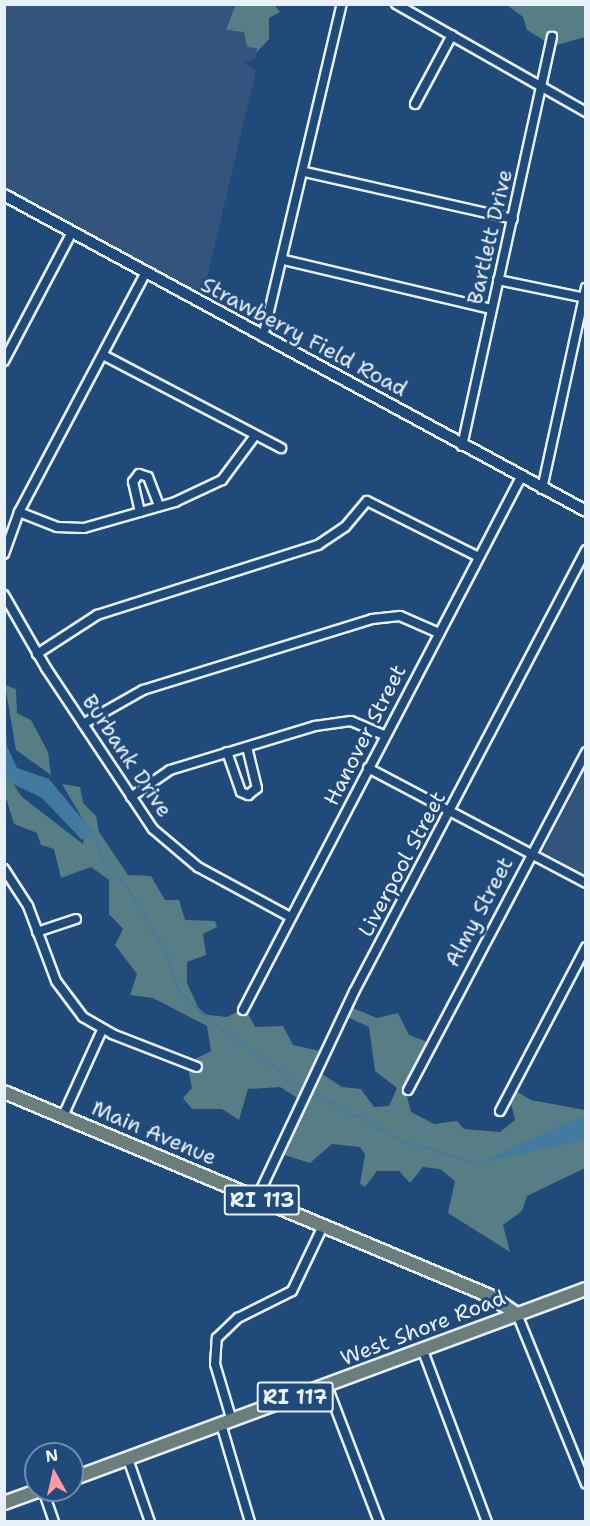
<!DOCTYPE html>
<style>
body{margin:0}
#map{position:relative;width:590px;height:1526px;overflow:hidden;background:#1f4a7a;font-family:"Shantell Sans",sans-serif}
div>[style]{position:absolute}
[style*='--x']{left:calc(var(--x)*1px);top:calc(var(--y)*1px);width:calc(var(--w)*1px);rotate:calc(var(--a)*1deg)}
.built>*{inset:0;background:#33547c}
.green>*{inset:0;background:#577e84}
.water>*{inset:0;background:#437b9e}
.stream>*{height:2px;margin:-1px;padding:0 1px;transform-origin:1px;border-radius:1px;background:#437b9e}
.roads{filter:drop-shadow(2px 0 #e8f1f8) drop-shadow(-2px 0 #e8f1f8) drop-shadow(0 2px #e8f1f8) drop-shadow(0 -2px #e8f1f8)}
.street>*{height:8px;margin:-4px;padding:0 4px;transform-origin:4px;border-radius:4px;background:#1f4a7a}
.secondary>*{height:10px;margin:-5px;padding:0 5px;transform-origin:5px;border-radius:5px;background:#1f4a7a}
.primary>*{height:12px;margin:-6px;padding:0 6px;transform-origin:6px;border-radius:6px;background:#6c7e7c}
span{translate:-50% -50%;white-space:nowrap;text-align:center;line-height:1.15;-webkit-text-stroke:6px #1f4a7a;paint-order:stroke}
.shield-label span{padding:2px 4px;background:#1f4a7a;border:2px solid;border-radius:4px;-webkit-text-stroke-width:0}
.shield-label{font-size:20px;color:#e8f1f8;font-weight:700}
.street-label{font-size:21px;color:#e8f1f8}
.frame{position:absolute;inset:0;border:6px solid #e8f1f8;pointer-events:none}
.north{position:absolute;left:24px;top:1442px;width:60px;height:60px;box-sizing:border-box;background:#1f4a7a;border:2px solid #6f8dac;border-radius:50%;rotate:352deg;font-size:16px;font-weight:700;line-height:24px;text-align:center;color:#e8f1f8}
.north::after{content:'';display:block;margin:auto;width:21px;height:27px;background:#ff9aa2;clip-path:polygon(50% 0,100% 100%,50% 72%,0 100%)}
</style>
<div id="map">
<div class="built">
<div style="clip-path:polygon(4px 5px,236px 5px,226px 30px,244px 32px,257px 48px,255px 58px,245px 63px,256px 71px,206px 282px,197px 300px,5px 195px)"></div>
<div style="clip-path:polygon(585px 769px,585px 876px,543px 851px)"></div>
</div>
<div class="green">
<div style="clip-path:polygon(236px 4px,275px 5px,280px 12px,269px 18px,269px 39px,256px 53px,257px 48px,247px 47px,244px 32px,226px 30px)"></div>
<div style="clip-path:polygon(507px 5px,585px 5px,585px 37px,553px 46px,527px 30px,523px 17px)"></div>
<div style="clip-path:polygon(5px 685px,16px 689px,17px 713px,31px 720px,48px 752px,51px 775px,16px 750px)"></div>
<div style="clip-path:polygon(4px 770px,22px 797px,83px 844px,86px 825px,62px 784px,80px 787px,83px 803px,96px 816px,99px 832px,128px 875px,151px 876px,165px 900px,179px 900px,185px 920px,215px 921px,217px 927px,203px 934px,206px 955px,187px 962px,187px 983px,201px 1014px,227px 1017px,245px 1008px,255px 1027px,283px 1026px,293px 1045px,324px 1052px,316px 1070px,342px 1087px,361px 1089px,374px 1107px,389px 1106px,397px 1088px,375px 1071px,369px 1027px,343px 1015px,348px 1006px,377px 1018px,398px 1013px,409px 1035px,433px 1044px,407px 1096px,411px 1112px,434px 1124px,457px 1121px,464px 1129px,500px 1132px,515px 1120px,509px 1095px,514px 1090px,531px 1100px,585px 1110px,585px 1168px,527px 1196px,522px 1211px,503px 1225px,510px 1252px,448px 1213px,455px 1181px,440px 1169px,423px 1167px,410px 1183px,399px 1171px,377px 1171px,365px 1187px,360px 1184px,365px 1154px,360px 1147px,332px 1144px,310px 1163px,278px 1153px,299px 1099px,280px 1087px,248px 1089px,239px 1120px,222px 1109px,192px 1109px,183px 1098px,192px 1088px,187px 1063px,211px 1051px,207px 1026px,153px 998px,130px 995px,137px 974px,115px 945px,123px 929px,109px 914px,109px 880px,91px 867px,61px 878px,54px 849px,41px 845px,37px 833px,14px 824px,5px 795px)"></div>
</div>
<div class="water">
<div style="clip-path:polygon(4px 702px,7px 746px,17px 768px,49px 779px,93px 832px,82px 840px,42px 798px,9px 782px,5px 771px)"></div>
<div style="clip-path:polygon(585px 1115px,585px 1140px,478px 1164px,517px 1145px)"></div>
</div>
<div class="stream">
<div style="--x:93;--y:832;--w:32;--a:70"></div>
<div style="--x:104;--y:862;--w:32;--a:46"></div>
<div style="--x:126;--y:885;--w:82;--a:59.4"></div>
<div style="--x:168;--y:956;--w:34;--a:73"></div>
<div style="--x:178;--y:989;--w:49;--a:44.2"></div>
<div style="--x:213;--y:1023;--w:107;--a:35.5"></div>
<div style="--x:312;--y:1092;--w:102;--a:28.6"></div>
<div style="--x:402;--y:1141;--w:79;--a:16.8"></div>
</div>
<div class="roads">
<div class="street">
<div style="--x:396;--y:4;--w:219;--a:29.6"></div>
<div style="--x:415;--y:104;--w:78;--a:-61.8"></div>
<div style="--x:305;--y:172;--w:213;--a:12.7"></div>
<div style="--x:284;--y:260;--w:213;--a:13.3"></div>
<div style="--x:498;--y:280;--w:90;--a:11.6"></div>
<div style="--x:263;--y:337;--w:342;--a:-76.7"></div>
<div style="--x:103;--y:355;--w:201;--a:27.6"></div>
<div style="--x:4;--y:361;--w:144;--a:-62.2"></div>
<div style="--x:462;--y:446;--w:419;--a:-77.6"></div>
<div style="--x:542;--y:489;--w:206;--a:-77.7"></div>
<div style="--x:19;--y:512;--w:41;--a:21.5"></div>
<div style="--x:57;--y:527;--w:27;--a:2"></div>
<div style="--x:84;--y:528;--w:95;--a:-15.9"></div>
<div style="--x:175;--y:502;--w:52;--a:-25.1"></div>
<div style="--x:222;--y:480;--w:54;--a:-53.3"></div>
<div style="--x:140;--y:512;--w:31;--a:-103"></div>
<div style="--x:133;--y:482;--w:10;--a:-53"></div>
<div style="--x:139;--y:474;--w:9;--a:18"></div>
<div style="--x:148;--y:477;--w:31;--a:69"></div>
<div style="--x:4;--y:554;--w:45;--a:-70.3"></div>
<div style="--x:19;--y:512;--w:269;--a:-62.1"></div>
<div style="--x:4;--y:595;--w:84;--a:60.1"></div>
<div style="--x:46;--y:668;--w:193;--a:56.4"></div>
<div style="--x:153;--y:829;--w:59;--a:40.2"></div>
<div style="--x:198;--y:867;--w:105;--a:28.5"></div>
<div style="--x:37;--y:654;--w:72;--a:-33"></div>
<div style="--x:97;--y:615;--w:232;--a:-17.6"></div>
<div style="--x:318;--y:545;--w:32;--a:-34"></div>
<div style="--x:345;--y:527;--w:34;--a:-50"></div>
<div style="--x:367;--y:501;--w:125;--a:26.6"></div>
<div style="--x:83;--y:724;--w:69;--a:-29.5"></div>
<div style="--x:143;--y:690;--w:240;--a:-17.2"></div>
<div style="--x:372;--y:619;--w:28;--a:-6"></div>
<div style="--x:400;--y:616;--w:43;--a:23.6"></div>
<div style="--x:227;--y:752;--w:42;--a:70.7"></div>
<div style="--x:241;--y:792;--w:8;--a:23"></div>
<div style="--x:248;--y:795;--w:11;--a:-38"></div>
<div style="--x:257;--y:788;--w:42;--a:-103.7"></div>
<div style="--x:368;--y:768;--w:246;--a:27.8"></div>
<div style="--x:131;--y:797;--w:47;--a:-34.7"></div>
<div style="--x:170;--y:770;--w:152;--a:-16.9"></div>
<div style="--x:315;--y:726;--w:36;--a:-8"></div>
<div style="--x:351;--y:721;--w:36;--a:23"></div>
<div style="--x:4;--y:869;--w:44;--a:57"></div>
<div style="--x:28;--y:906;--w:80;--a:69.5"></div>
<div style="--x:56;--y:981;--w:45;--a:53.1"></div>
<div style="--x:83;--y:1017;--w:34;--a:30"></div>
<div style="--x:112;--y:1034;--w:91;--a:21.2"></div>
<div style="--x:37;--y:932;--w:41;--a:-18.4"></div>
<div style="--x:243;--y:1010;--w:601;--a:-62.45"></div>
<div style="--x:408;--y:1090;--w:382;--a:-62.2"></div>
<div style="--x:500;--y:1111;--w:185;--a:-62.3"></div>
<div style="--x:63;--y:1116;--w:94;--a:-65.6"></div>
<div style="--x:257;--y:1198;--w:228;--a:-64.8"></div>
<div style="--x:354;--y:992;--w:499;--a:-62.3"></div>
<div style="--x:517;--y:1314;--w:183;--a:67.9"></div>
<div style="--x:423;--y:1351;--w:183;--a:69.5"></div>
<div style="--x:327;--y:1386;--w:146;--a:69.1"></div>
<div style="--x:232;--y:1421;--w:59;--a:-106.6"></div>
<div style="--x:215;--y:1364;--w:26;--a:-86"></div>
<div style="--x:217;--y:1338;--w:29;--a:-44"></div>
<div style="--x:238;--y:1318;--w:60;--a:-26.6"></div>
<div style="--x:292;--y:1291;--w:72;--a:-64.5"></div>
<div style="--x:221;--y:1424;--w:102;--a:73.5"></div>
<div style="--x:128;--y:1459;--w:67;--a:70.8"></div>
<div style="--x:43;--y:1490;--w:34;--a:71"></div>
</div>
<div class="secondary">
<div style="--x:4;--y:195;--w:662;--a:28.5"></div>
</div>
<div class="primary">
<div style="--x:4;--y:1092;--w:527;--a:22.77"></div>
<div style="--x:490;--y:1296;--w:32;--a:34"></div>
<div style="--x:72;--y:1479;--w:548;--a:-20.29"></div>
<div style="--x:4;--y:1503;--w:38;--a:-20"></div>
</div>
</div>
<div class="shield-label">
<span style="left:262px;top:1200px">RI 113</span>
<span style="left:295px;top:1397px">RI 117</span>
</div>
<div class="street-label">
<span style="left:490px;top:237px;rotate:-77deg">Bartlett Drive</span>
<span style="left:304px;top:337px;rotate:28deg">Strawberry Field Road</span>
<span style="left:365px;top:735px;rotate:-63deg">Hanover Street</span>
<span style="left:127px;top:756px;rotate:56deg">Burbank Drive</span>
<span style="left:402px;top:864px;rotate:-62deg">Liverpool Street</span>
<span style="left:479px;top:912px;rotate:-62deg">Almy Street</span>
<span style="left:154px;top:1133px;rotate:23deg">Main Avenue</span>
<span style="left:423px;top:1328px;rotate:-21deg">West Shore Road</span>
</div>
<div class="frame"></div>
<div class="north">N</div>
</div>
